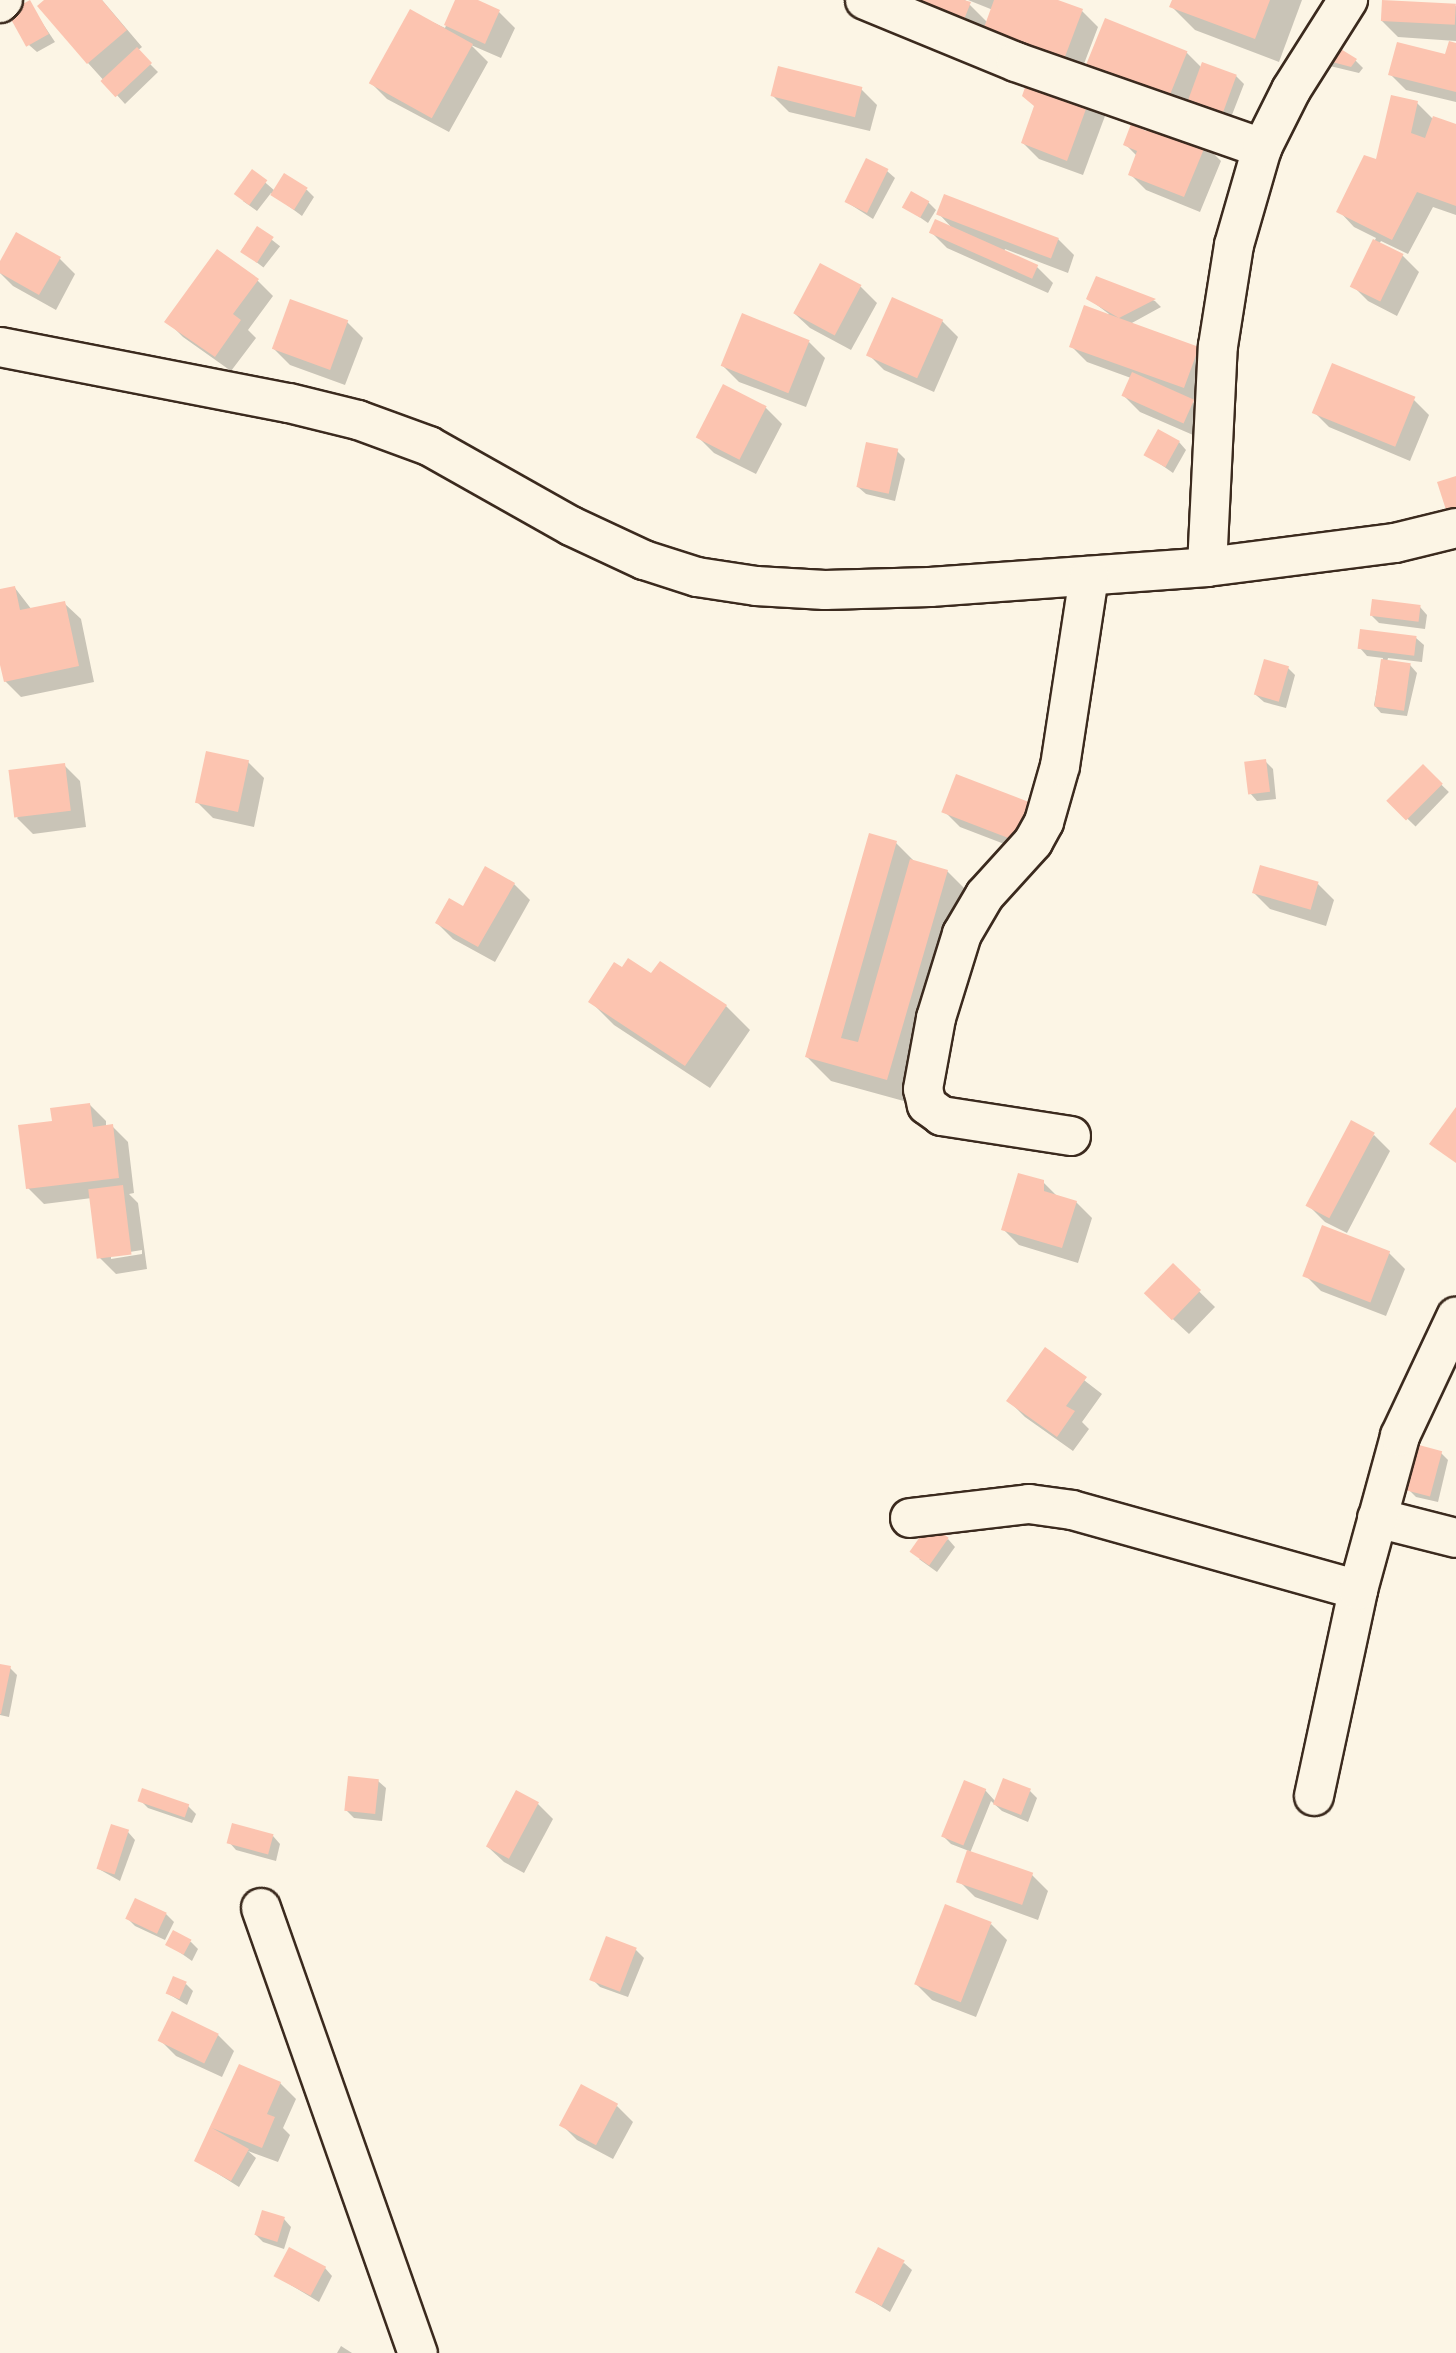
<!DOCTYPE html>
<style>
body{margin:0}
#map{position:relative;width:1456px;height:2353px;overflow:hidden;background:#fcf5e5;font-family:"Patrick Hand",sans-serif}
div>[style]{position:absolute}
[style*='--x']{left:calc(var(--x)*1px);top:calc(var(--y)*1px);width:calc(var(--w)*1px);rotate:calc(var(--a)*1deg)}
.shadow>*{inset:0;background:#0003;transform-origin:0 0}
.building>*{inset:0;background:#fcc4b0;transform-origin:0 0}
.roads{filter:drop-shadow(2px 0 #3b2a1e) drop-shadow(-2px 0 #3b2a1e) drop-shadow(0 2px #3b2a1e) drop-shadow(0 -2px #3b2a1e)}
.minor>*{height:38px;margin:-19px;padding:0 19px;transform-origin:19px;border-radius:19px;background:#fcf5e5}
span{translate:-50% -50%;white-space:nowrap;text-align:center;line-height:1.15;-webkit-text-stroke:6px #fcf5e5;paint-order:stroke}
</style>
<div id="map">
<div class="shadow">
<div style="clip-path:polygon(47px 0,102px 0,142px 47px,137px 51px,158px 72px,125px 104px,88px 63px)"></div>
<div style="clip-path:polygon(457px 0,473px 0,499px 12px,515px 28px,501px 58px,471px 45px,488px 62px,449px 132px,387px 99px,371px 83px,411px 12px,445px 28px)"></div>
<div style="clip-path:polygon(870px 0,965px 0,988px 23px,993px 10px,968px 0,1052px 0,1082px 11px,1098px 27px,1079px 77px)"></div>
<div style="clip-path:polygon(1174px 0,1302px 0,1279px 62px,1195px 30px,1171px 6px)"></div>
<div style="clip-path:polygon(29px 3px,55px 42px,37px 52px,29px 45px)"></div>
<div style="clip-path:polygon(1456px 6px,1456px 41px,1398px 37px,1382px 21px)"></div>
<div style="clip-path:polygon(1106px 20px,1187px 53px,1202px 68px,1236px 76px,1244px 84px,1230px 120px,1197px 107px,1191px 101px,1183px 120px)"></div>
<div style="clip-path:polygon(1456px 45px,1456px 102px,1406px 90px,1390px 74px,1446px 57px)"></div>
<div style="clip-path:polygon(1323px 59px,1355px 60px,1363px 68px,1359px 73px,1330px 66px)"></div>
<div style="clip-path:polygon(861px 89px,877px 105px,870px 131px,789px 112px,773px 96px)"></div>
<div style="clip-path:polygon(1089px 100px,1105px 116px,1083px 175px,1039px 159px,1023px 143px)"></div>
<div style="clip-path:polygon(1417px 103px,1432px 118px,1456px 126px,1456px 215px,1433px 207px,1408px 254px,1381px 241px,1379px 244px,1403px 256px,1419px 272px,1397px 316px,1368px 301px,1352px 285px,1376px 238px,1354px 227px,1339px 211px)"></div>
<div style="clip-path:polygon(1125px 144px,1205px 145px,1221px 161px,1200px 212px,1146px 190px,1130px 174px,1137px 156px)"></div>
<div style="clip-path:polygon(887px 171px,895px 178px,873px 219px,845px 201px)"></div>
<div style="clip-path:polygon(253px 172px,275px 191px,307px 190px,314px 197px,302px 216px,271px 193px,257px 211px,243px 201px)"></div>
<div style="clip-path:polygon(928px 202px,936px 210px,928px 223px,905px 207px)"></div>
<div style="clip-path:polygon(939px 214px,1058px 239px,1074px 255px,1068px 273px,1005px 249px,1004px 252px,1037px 267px,1053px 283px,1048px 293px,947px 248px,931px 232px,954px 230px)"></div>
<div style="left:258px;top:229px;width:28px;height:27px;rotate:38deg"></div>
<div style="clip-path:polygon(59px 258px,75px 274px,56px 310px,13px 286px,0 273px,0 265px)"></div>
<div style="clip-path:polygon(821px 266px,861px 287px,877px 303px,851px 350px,810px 328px,794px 313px)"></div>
<div style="clip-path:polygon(1097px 278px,1155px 301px,1161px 307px,1130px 324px,1198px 349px,1214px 365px,1200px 403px,1192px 401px,1209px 417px,1200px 438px,1140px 412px,1124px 396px,1131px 378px,1087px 362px,1071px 346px,1109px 314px,1089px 299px)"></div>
<div style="clip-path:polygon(257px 280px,273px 296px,248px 330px,256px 338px,231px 371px,183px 337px,167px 321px)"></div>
<div style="clip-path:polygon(942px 321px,958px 337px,934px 392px,884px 370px,868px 354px)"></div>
<div style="clip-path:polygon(347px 322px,363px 338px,345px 385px,290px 365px,274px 349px)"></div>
<div style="clip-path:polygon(809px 342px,825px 358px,806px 407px,739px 382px,723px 366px)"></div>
<div style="clip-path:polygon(724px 387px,766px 408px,782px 424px,756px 474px,714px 453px,698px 437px)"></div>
<div style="clip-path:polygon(1413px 399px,1429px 415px,1410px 461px,1329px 427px,1313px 411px)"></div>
<div style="clip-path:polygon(1179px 442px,1186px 450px,1173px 473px,1146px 454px)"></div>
<div style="clip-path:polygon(897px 451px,905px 459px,895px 501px,866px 494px,858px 487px)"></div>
<div style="clip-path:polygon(15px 588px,32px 610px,64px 603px,81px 619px,94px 682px,21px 697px,5px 681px,0 656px,0 591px)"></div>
<div style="clip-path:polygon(1420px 607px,1427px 615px,1425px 629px,1379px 623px,1372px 616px)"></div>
<div style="clip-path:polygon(1416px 638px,1424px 645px,1422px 662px,1388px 658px,1387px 662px,1410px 665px,1417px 673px,1407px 716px,1381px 713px,1374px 705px,1383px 658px,1367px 656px,1360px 648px)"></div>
<div style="clip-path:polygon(1288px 668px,1295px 675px,1286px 708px,1264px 702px,1256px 695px)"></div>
<div style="clip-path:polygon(1265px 761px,1273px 769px,1276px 799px,1257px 801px,1250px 793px)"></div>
<div style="clip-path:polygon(248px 762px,264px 778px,254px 827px,213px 818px,197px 802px)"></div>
<div style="clip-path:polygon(64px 765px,80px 781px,86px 827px,33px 834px,17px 818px)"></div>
<div style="left:1423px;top:767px;width:36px;height:48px;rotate:44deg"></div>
<div style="clip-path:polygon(1028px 804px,1044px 820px,1030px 854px,960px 827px,944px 811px)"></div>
<div style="clip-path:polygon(896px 843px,915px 862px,947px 871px,971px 895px,911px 1103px,831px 1081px,807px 1057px)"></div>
<div style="clip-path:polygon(514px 884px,530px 900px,495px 962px,453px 939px,437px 923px)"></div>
<div style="clip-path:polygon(1318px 884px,1334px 900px,1326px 926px,1270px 909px,1254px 893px)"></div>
<div style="clip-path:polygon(590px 1001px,726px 1006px,750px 1030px,710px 1088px,614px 1025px)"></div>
<div style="clip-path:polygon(evenodd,90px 1105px,106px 1121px,106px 1127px,112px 1126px,128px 1142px,134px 1193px,129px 1194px,138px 1203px,147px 1269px,116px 1274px,100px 1258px,92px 1198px,44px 1204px,28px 1188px,54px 1123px,90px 1105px,142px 1250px,142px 1254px,111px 1259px,111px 1255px,142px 1250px)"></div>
<div style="clip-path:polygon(1374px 1135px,1390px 1151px,1347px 1233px,1325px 1222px,1309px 1206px)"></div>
<div style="clip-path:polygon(1043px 1182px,1058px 1197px,1076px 1202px,1092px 1218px,1078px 1263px,1019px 1245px,1003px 1229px)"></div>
<div style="clip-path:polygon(1389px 1253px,1405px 1269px,1386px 1316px,1321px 1291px,1305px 1275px)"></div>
<div style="clip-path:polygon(1173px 1266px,1215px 1307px,1189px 1334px,1162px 1309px)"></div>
<div style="clip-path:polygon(1045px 1350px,1102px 1394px,1082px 1422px,1089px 1429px,1073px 1451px,1025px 1417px,1009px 1401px)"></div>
<div style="clip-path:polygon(1441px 1453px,1448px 1460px,1438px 1502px,1416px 1497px,1409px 1490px)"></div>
<div style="clip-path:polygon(948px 1539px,955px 1547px,937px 1572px,919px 1559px)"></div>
<div style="clip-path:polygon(0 1666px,10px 1668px,17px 1675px,9px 1717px,0 1715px)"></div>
<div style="clip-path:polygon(378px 1781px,386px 1788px,382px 1821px,354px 1818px,346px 1810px)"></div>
<div style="clip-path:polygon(985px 1790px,995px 1801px,1030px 1791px,1037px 1798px,1028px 1822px,1002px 1811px,991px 1801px,970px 1853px,1032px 1875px,1048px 1891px,1038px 1920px,975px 1897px,959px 1881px,969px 1851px,951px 1844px,943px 1836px)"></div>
<div style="clip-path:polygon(140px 1800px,188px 1806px,196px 1814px,192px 1823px,148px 1808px)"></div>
<div style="clip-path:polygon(537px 1803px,553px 1819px,524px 1873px,504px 1862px,488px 1847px)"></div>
<div style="clip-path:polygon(128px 1832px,135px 1840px,120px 1881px,97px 1868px)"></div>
<div style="clip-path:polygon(273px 1836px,280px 1844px,276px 1861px,236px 1850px,229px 1842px)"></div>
<div style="clip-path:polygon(166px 1914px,174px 1922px,165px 1940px,135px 1926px,128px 1919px)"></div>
<div style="clip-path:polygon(991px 1924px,1007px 1940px,976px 2017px,932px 2000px,916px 1984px)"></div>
<div style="clip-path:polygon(607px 1939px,636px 1950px,644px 1958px,628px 1997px,600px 1987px,592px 1979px)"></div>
<div style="clip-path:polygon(191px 1942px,198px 1949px,192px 1961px,168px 1944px)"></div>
<div style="clip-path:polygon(186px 1984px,193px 1991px,187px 2005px,167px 1993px)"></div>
<div style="clip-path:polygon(218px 2035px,234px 2051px,222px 2077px,176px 2056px,160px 2040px)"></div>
<div style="clip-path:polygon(240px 2066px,280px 2083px,296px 2099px,283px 2128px,290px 2135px,278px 2162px,248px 2151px,256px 2158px,239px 2187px,196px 2160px)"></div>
<div style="clip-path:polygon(617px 2106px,633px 2122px,613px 2159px,577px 2140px,561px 2124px)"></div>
<div style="clip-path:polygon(284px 2219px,291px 2227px,284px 2249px,263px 2242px,256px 2235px)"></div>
<div style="clip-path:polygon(904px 2263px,912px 2270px,890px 2312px,856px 2291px)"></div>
<div style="clip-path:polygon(325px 2268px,332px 2276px,319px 2302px,276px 2276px)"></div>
<div style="clip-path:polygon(341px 2346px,352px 2353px,337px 2353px)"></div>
</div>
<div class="building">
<div style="left:30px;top:0;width:39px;height:26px;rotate:61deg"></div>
<div style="clip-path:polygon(44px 0,102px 0,127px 30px,87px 64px,37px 6px)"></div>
<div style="clip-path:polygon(455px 0,478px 0,500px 10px,485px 44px,444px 25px)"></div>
<div style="clip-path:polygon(892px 0,964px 0,971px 2px,961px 27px)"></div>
<div style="clip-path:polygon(994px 0,1058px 0,1083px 9px,1063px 62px,982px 33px)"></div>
<div style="clip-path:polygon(1172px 0,1270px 0,1255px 39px,1169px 7px)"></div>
<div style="left:1382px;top:0;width:74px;height:21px;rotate:3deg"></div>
<div style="left:410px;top:9px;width:72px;height:85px;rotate:29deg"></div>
<div style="left:1105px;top:18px;width:89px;height:57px;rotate:22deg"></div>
<div style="clip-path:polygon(1449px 41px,1456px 43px,1456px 92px,1388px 75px,1397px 42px,1445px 54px)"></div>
<div style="clip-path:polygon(1331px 43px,1357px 59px,1351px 67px,1321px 59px)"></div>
<div style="left:137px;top:47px;width:22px;height:50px;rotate:47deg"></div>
<div style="left:1202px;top:62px;width:37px;height:40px;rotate:20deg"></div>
<div style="left:778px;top:66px;width:87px;height:31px;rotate:14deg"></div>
<div style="clip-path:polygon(1029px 76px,1090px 98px,1067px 161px,1021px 143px,1034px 106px,1022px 96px)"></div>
<div style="clip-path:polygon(1391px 95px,1418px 101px,1411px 133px,1425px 138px,1433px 116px,1456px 124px,1456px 206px,1417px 192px,1392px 240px,1336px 212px,1364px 155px,1376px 159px)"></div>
<div style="clip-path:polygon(1152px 122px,1206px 144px,1184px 197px,1128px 175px,1137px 151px,1123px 145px,1131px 124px,1146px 131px)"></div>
<div style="left:866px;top:158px;width:25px;height:49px;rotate:26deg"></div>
<div style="left:252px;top:169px;width:19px;height:31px;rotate:36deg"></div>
<div style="left:284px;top:173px;width:28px;height:26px;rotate:32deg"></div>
<div style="left:911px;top:191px;width:21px;height:19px;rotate:29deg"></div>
<div style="left:944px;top:194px;width:123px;height:22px;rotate:21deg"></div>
<div style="left:935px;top:219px;width:113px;height:15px;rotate:24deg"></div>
<div style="left:257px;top:226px;width:20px;height:31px;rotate:33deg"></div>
<div style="clip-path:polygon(16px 232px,61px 257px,39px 295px,0 273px,0 261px)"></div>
<div style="left:1373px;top:239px;width:34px;height:53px;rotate:26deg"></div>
<div style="clip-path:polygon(217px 249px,259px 279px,233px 314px,241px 320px,215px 357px,164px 322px)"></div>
<div style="left:820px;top:263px;width:47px;height:57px;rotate:28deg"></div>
<div style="clip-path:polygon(1096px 276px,1156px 299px,1119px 318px,1199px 347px,1184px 388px,1069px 347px,1084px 305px,1119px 318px,1086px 299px)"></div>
<div style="left:892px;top:297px;width:56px;height:64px;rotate:24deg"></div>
<div style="left:290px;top:299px;width:62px;height:53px;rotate:20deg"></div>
<div style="left:742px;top:313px;width:73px;height:57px;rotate:22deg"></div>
<div style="left:1332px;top:363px;width:90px;height:54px;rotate:22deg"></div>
<div style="left:1132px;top:372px;width:68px;height:26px;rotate:24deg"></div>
<div style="left:723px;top:384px;width:49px;height:60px;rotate:27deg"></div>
<div style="left:1158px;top:429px;width:25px;height:30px;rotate:29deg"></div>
<div style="left:866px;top:442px;width:33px;height:46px;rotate:12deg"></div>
<div style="clip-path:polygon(1456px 476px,1456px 514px,1448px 516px,1437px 482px)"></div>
<div style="clip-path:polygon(15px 586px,20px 610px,65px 601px,79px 666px,4px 682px,0 665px,0 589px)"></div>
<div style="left:1372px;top:599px;width:49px;height:17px;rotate:7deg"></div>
<div style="left:1360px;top:629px;width:57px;height:20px;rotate:7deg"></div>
<div style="left:1264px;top:659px;width:26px;height:37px;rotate:16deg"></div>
<div style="left:1381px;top:659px;width:30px;height:48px;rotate:8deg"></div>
<div style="left:206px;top:751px;width:44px;height:53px;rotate:12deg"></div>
<div style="left:1266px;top:759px;width:33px;height:22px;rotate:83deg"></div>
<div style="left:65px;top:763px;width:48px;height:57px;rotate:83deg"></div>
<div style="left:1423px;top:764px;width:28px;height:52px;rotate:45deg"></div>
<div style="left:956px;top:774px;width:78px;height:41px;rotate:21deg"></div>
<div style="clip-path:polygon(869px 833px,897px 841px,841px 1038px,858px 1042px,910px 859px,948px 870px,887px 1080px,805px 1057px)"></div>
<div style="left:1260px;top:865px;width:61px;height:29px;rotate:16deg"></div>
<div style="clip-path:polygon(485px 866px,515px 883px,478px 947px,435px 923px,449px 898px,463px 906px)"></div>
<div style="clip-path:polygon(628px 958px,651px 973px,660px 961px,727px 1005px,685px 1066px,588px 1002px,614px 962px,622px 967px)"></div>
<div style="clip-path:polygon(90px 1103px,93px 1127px,113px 1124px,119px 1178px,26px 1189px,18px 1125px,52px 1121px,50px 1108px)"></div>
<div style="clip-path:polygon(1456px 1107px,1456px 1163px,1429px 1144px)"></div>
<div style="left:1351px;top:1120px;width:27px;height:97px;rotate:28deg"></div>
<div style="clip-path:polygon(1018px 1173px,1044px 1180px,1044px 1191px,1077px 1201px,1062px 1248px,1001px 1230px)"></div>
<div style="left:123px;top:1185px;width:70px;height:35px;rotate:83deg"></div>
<div style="left:1322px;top:1225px;width:73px;height:55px;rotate:21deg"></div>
<div style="left:1173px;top:1263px;width:39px;height:42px;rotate:44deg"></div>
<div style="clip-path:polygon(1045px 1347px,1087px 1377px,1066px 1406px,1075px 1411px,1057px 1437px,1006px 1401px)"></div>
<div style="left:1419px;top:1445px;width:24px;height:47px;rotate:15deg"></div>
<div style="left:929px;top:1524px;width:24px;height:34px;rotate:35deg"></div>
<div style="clip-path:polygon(0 1664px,11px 1666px,1px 1714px,0 1714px)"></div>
<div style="left:348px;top:1776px;width:31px;height:35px;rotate:6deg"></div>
<div style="left:1003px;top:1778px;width:30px;height:28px;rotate:21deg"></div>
<div style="left:964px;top:1780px;width:24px;height:61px;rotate:22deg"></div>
<div style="left:142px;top:1788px;width:50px;height:14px;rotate:19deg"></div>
<div style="left:516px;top:1790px;width:26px;height:64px;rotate:28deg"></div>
<div style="left:232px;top:1823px;width:43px;height:21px;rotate:15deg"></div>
<div style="left:111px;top:1824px;width:19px;height:47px;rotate:18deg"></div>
<div style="left:967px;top:1850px;width:70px;height:34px;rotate:19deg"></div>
<div style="left:135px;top:1898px;width:35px;height:23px;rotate:25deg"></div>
<div style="left:945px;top:1904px;width:50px;height:86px;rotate:21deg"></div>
<div style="left:173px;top:1930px;width:21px;height:17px;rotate:28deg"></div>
<div style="left:606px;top:1936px;width:33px;height:47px;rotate:21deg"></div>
<div style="left:173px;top:1976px;width:15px;height:19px;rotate:23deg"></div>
<div style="left:172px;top:2011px;width:52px;height:33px;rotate:26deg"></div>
<div style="clip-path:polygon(239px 2064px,281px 2082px,267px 2114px,275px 2117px,262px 2148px,212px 2128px,249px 2149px,231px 2181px,194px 2161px)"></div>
<div style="left:581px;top:2084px;width:42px;height:47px;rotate:28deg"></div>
<div style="left:262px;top:2210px;width:24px;height:26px;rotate:17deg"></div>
<div style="left:289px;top:2247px;width:42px;height:33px;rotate:28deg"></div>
<div style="left:878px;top:2247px;width:30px;height:51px;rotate:27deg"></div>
</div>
<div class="roads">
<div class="minor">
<div style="--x:865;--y:0;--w:163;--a:22.3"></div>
<div style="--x:1016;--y:62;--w:261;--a:19.3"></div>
<div style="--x:0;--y:3;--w:4;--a:-45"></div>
<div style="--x:0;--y:347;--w:294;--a:11"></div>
<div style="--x:289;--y:403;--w:71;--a:13.8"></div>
<div style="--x:358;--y:420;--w:76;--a:20.1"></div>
<div style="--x:429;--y:446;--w:163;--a:29.4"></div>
<div style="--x:571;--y:526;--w:81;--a:25"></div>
<div style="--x:644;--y:560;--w:56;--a:17.8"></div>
<div style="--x:697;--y:577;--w:60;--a:8.7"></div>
<div style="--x:756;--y:586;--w:69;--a:3.3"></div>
<div style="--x:825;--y:590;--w:105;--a:-1.6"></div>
<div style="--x:930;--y:587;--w:278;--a:-4.1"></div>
<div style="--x:1207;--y:567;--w:190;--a:-7.3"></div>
<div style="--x:1395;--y:543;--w:63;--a:-13.8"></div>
<div style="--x:1207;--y:567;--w:221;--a:-87.2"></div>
<div style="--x:1218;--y:346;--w:102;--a:-81"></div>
<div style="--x:1234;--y:245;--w:101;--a:-73.9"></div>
<div style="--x:1262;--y:148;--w:65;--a:-63.4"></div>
<div style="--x:1291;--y:90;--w:107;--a:-57.7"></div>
<div style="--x:1071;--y:1136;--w:131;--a:-171.2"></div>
<div style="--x:942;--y:1116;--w:19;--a:-144"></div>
<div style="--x:927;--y:1105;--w:16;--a:-104"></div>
<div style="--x:923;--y:1089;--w:72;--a:-79.6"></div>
<div style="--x:936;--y:1018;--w:88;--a:-72.8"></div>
<div style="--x:962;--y:934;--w:45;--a:-59.5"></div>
<div style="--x:985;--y:895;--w:72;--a:-47.8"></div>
<div style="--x:1033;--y:842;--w:23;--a:-61"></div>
<div style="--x:1044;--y:822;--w:58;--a:-74.1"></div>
<div style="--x:1060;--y:766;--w:192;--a:-81.3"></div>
<div style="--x:910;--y:1518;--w:120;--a:-6.7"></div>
<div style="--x:1029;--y:1504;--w:43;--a:7.9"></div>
<div style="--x:1072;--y:1510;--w:297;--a:15.6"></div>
<div style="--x:1377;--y:1518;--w:81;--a:14.2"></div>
<div style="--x:1314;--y:1796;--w:211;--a:-77.9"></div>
<div style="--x:1358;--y:1590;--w:160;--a:-74.7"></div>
<div style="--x:1400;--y:1436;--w:132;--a:-64.8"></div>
<div style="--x:261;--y:1908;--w:472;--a:70.6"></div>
</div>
</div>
</div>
